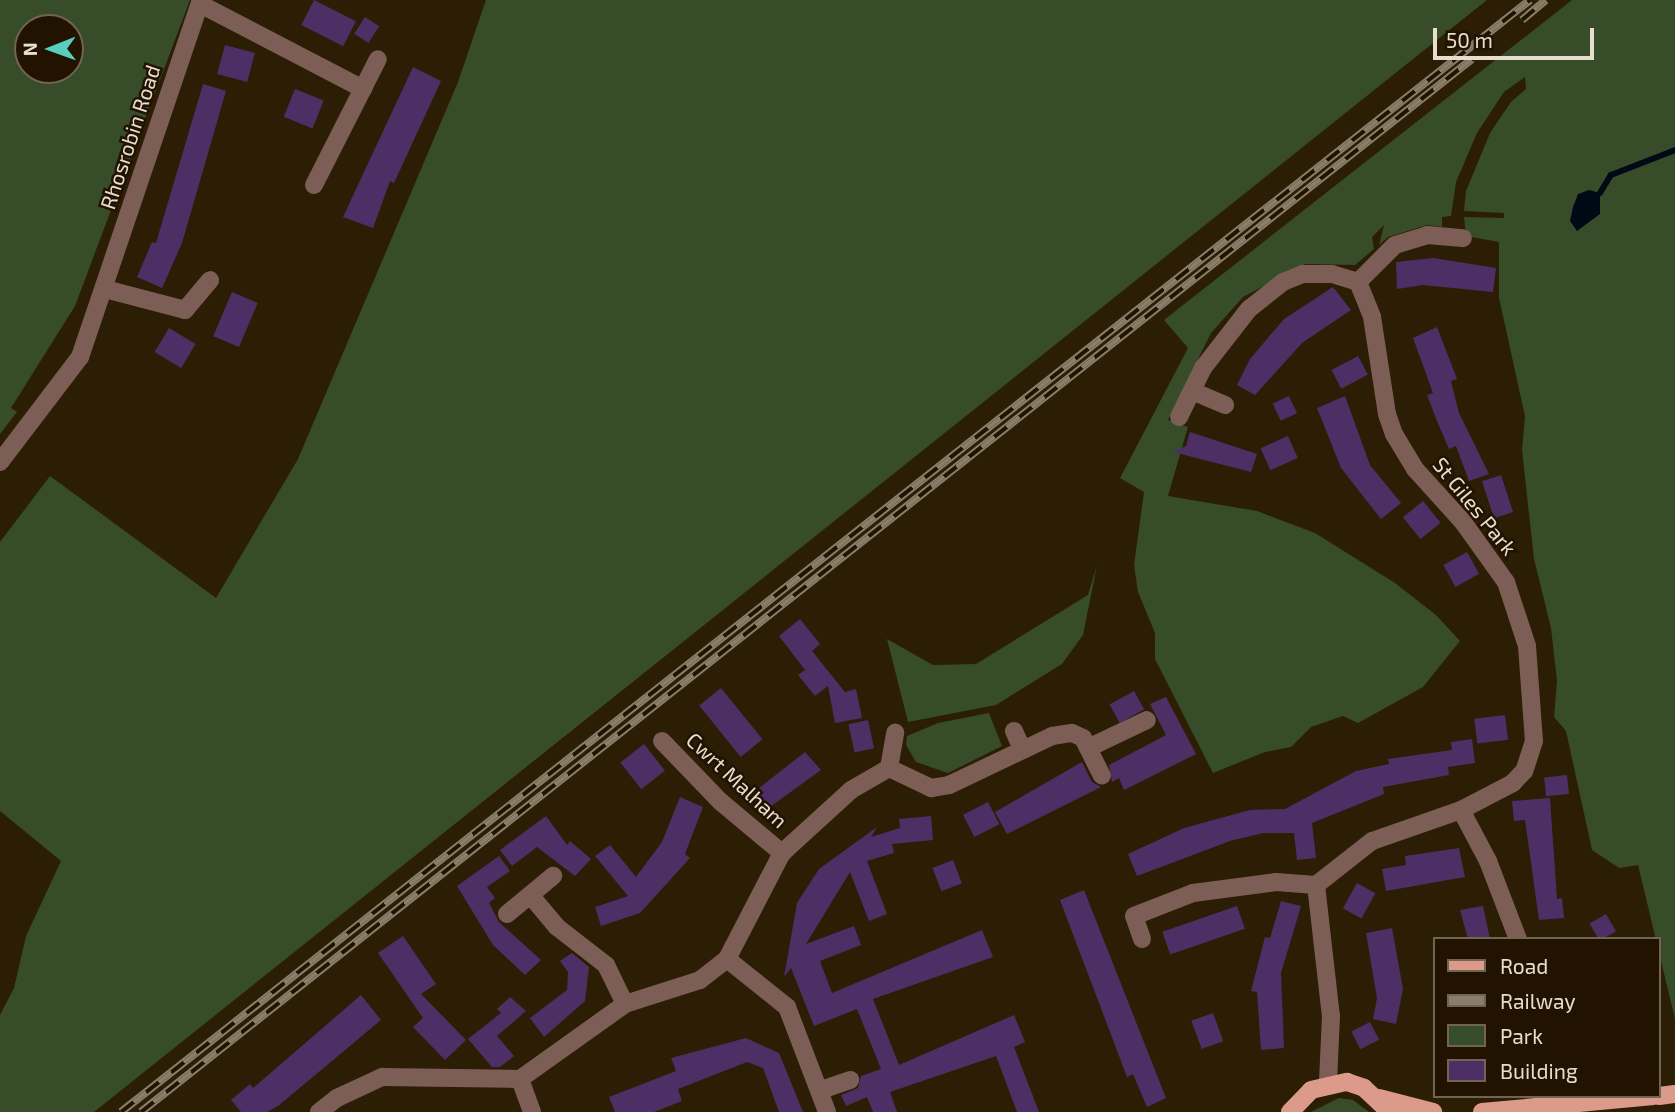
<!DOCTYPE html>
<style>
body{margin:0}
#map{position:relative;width:1675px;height:1112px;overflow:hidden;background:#2c1d05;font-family:"Exo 2",sans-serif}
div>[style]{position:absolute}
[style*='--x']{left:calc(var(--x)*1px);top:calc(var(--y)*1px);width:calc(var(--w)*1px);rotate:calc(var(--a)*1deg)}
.green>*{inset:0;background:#374c28}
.water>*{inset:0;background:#000a17}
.stream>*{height:6px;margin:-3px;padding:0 3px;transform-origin:3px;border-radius:3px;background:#000a17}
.building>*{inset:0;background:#4d2f66;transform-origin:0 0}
.minor>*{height:18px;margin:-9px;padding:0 9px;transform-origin:9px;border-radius:9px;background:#7d5e56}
.major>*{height:18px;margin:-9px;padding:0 9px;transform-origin:9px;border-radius:9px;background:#dc9b8a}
.rail>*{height:8px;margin-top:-4px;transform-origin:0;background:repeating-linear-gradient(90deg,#221300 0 16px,#8a7e6b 0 32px);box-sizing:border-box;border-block:2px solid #8a7e6b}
span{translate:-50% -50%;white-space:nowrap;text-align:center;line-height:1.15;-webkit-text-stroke:5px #221300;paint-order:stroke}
.street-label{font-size:21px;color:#e8ded0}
.legend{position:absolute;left:1433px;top:937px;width:228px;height:161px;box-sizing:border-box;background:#221300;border:2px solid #716453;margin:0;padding:9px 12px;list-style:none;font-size:21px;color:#e8ded0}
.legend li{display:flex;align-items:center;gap:14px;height:35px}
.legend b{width:35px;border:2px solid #716453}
.north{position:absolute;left:14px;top:14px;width:70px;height:70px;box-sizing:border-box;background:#221300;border:2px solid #716453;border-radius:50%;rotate:269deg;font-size:19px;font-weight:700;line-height:28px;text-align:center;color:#e8ded0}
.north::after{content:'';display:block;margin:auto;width:24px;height:32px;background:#59cebe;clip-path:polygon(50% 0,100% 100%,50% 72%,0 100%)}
.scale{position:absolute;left:1433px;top:28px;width:161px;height:32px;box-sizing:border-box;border:4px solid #e8ded0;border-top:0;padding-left:9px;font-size:21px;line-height:24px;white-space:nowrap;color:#e8ded0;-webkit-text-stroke:5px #221300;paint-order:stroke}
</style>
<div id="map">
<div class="green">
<div style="clip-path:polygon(evenodd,0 0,190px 0,75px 306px,11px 408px,17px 412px,0 434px,0 0,28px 28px,70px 28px,70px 70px,28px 70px,28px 28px)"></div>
<div style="clip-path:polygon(486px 0,1487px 0,94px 1112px,0 1112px,0 1015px,14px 988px,26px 936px,61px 861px,0 811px,0 542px,50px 476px,216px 598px,298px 459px,458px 82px)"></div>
<div style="clip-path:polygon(1572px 0,1675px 0,1675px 1019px,1638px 865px,1619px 868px,1592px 850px,1566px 731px,1554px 717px,1557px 681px,1551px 628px,1534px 559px,1522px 450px,1525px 416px,1499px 298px,1499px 242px,1466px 236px,1464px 217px,1504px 218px,1504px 213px,1464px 211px,1466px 191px,1490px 133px,1511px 102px,1526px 89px,1525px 77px,1504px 92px,1477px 133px,1456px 182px,1451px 216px,1442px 217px,1442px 227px,1427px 225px,1388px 237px,1379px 245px,1384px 225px,1372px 237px,1374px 249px,1355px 265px,1305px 264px,1243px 297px,1211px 333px,1168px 420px,1188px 427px,1168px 496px,1257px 511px,1315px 533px,1395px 583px,1436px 615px,1460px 641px,1423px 687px,1358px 723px,1343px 716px,1311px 727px,1291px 747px,1265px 752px,1213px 773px,1155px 659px,1155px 633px,1138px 592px,1134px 565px,1144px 492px,1120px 478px,1188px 348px,1164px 320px)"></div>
<div style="clip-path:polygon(1097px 565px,1083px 635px,1062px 664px,996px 705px,908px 722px,887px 639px,933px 665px,976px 664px,1088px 595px)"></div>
<div style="clip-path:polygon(989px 713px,1002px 746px,948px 773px,916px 762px,906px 745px,907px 736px,938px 723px)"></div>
<div style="clip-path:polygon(1339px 1098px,1353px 1100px,1369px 1112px,1311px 1112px)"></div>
</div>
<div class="water">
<div style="clip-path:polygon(1589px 190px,1600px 193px,1600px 214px,1577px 231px,1570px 221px,1573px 207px,1578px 194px)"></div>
</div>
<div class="stream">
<div style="--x:1600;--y:193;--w:21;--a:-59"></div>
<div style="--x:1611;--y:175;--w:69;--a:-21.3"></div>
</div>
<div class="building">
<div style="left:314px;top:0;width:47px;height:28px;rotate:27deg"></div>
<div style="left:365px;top:17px;width:17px;height:20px;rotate:33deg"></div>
<div style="left:225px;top:45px;width:31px;height:30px;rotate:15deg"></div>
<div style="clip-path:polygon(413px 67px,441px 81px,394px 183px,390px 181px,373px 228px,343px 217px)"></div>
<div style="clip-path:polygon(203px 84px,226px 91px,182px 243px,162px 288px,137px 277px,152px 242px,156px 243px)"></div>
<div style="left:295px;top:89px;width:31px;height:30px;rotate:22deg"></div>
<div style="clip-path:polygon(1433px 258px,1496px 268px,1493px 292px,1423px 285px,1397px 289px,1396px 262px)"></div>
<div style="clip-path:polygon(1333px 287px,1351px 310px,1302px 343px,1255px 395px,1237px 385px,1250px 359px,1284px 319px)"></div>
<div style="left:232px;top:292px;width:28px;height:48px;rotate:23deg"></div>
<div style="clip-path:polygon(1437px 327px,1457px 379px,1451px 381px,1459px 413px,1489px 474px,1469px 481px,1456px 446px,1449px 449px,1437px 421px,1427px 395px,1433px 393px,1413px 338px)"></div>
<div style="left:169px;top:328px;width:31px;height:28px;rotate:31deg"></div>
<div style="left:1358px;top:356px;width:21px;height:30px;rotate:62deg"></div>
<div style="left:1289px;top:396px;width:19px;height:18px;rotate:65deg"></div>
<div style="clip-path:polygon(1345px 396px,1370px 465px,1401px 503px,1381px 519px,1341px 468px,1317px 408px)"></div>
<div style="clip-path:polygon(1190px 432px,1257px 454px,1251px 472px,1173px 452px,1186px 446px)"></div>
<div style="left:1288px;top:436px;width:24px;height:30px;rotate:66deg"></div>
<div style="left:1501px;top:475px;width:39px;height:20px;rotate:72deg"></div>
<div style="left:1423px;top:501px;width:28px;height:26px;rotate:51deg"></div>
<div style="left:1467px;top:552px;width:25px;height:27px;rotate:61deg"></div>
<div style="clip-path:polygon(800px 619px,820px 644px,812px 651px,845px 692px,856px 689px,862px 718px,835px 723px,828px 686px,815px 696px,798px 675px,805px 670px,779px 636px)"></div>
<div style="left:721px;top:688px;width:66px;height:28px;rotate:51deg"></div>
<div style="left:1134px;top:691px;width:21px;height:28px;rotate:61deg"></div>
<div style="clip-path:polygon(1166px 697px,1196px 754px,1124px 790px,1119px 778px,1112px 782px,1109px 765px,1166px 735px,1150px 704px)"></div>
<div style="left:1505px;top:715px;width:25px;height:31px;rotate:83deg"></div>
<div style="left:868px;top:720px;width:29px;height:20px;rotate:78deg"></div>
<div style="clip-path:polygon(1472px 739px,1475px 763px,1448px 767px,1449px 775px,1383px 787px,1384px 794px,1312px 823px,1316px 858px,1297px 860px,1294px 833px,1263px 833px,1230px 841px,1137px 876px,1128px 854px,1184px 828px,1250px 810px,1285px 809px,1356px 771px,1389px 764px,1388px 759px,1452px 750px,1451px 742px)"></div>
<div style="left:644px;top:744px;width:34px;height:30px;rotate:52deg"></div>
<div style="clip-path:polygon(805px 752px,821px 770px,763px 812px,749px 796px)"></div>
<div style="clip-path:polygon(1082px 762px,1092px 782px,1101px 787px,1007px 834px,995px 812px)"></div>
<div style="left:1567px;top:775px;width:19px;height:23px;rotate:84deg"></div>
<div style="clip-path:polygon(680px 797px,703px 807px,685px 854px,690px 858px,640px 913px,601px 926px,595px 907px,628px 896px,595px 856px,610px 845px,636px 877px,662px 842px)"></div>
<div style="clip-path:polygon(1550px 798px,1557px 899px,1562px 898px,1564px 918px,1539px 920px,1525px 820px,1514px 821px,1512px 801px)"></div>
<div style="left:988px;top:802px;width:25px;height:28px;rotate:63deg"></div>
<div style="clip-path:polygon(546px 816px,567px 845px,570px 841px,591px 859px,575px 876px,537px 847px,512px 866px,500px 850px)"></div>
<div style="clip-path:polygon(931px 816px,933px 840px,892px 844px,894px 853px,867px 861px,887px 914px,869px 921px,850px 872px,806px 944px,854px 926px,861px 945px,820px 961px,832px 993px,982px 930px,993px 957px,873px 999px,899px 1065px,1014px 1015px,1025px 1042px,1014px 1047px,1039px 1112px,1017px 1112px,996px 1056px,890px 1092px,897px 1112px,873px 1112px,867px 1097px,846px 1106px,841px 1095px,858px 1088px,861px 1076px,881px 1069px,857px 1009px,814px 1026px,791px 968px,784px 977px,797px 903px,819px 869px,877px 827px,871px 837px,900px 828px,899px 819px)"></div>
<div style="clip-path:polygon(1459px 848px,1465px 877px,1386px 891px,1382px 869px,1406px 865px,1405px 856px)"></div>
<div style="clip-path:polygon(499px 856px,510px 871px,487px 887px,495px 898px,489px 903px,499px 922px,541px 960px,525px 975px,493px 945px,457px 886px)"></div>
<div style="left:953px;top:860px;width:25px;height:22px;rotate:69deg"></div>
<div style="left:1357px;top:883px;width:21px;height:29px;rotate:29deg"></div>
<div style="clip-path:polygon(1084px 890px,1166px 1098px,1147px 1107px,1133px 1074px,1127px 1077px,1060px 900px)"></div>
<div style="clip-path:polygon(1281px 901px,1301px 906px,1281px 973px,1284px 1048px,1261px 1050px,1257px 992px,1251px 991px,1265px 937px,1270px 938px)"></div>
<div style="left:1237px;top:906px;width:24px;height:79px;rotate:71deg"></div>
<div style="clip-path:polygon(1483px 906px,1490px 939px,1468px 939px,1460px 910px)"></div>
<div style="left:1606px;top:914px;width:20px;height:19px;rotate:60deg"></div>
<div style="clip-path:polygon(1392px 928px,1403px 989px,1396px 1024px,1373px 1019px,1377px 998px,1366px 933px)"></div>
<div style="clip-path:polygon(403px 936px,436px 984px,421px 994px,466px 1040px,445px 1060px,413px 1027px,423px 1018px,378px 953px)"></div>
<div style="clip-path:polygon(572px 953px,589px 967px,585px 1001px,544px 1037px,530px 1018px,567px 990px,568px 972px,560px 961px)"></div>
<div style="clip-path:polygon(361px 995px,381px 1020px,278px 1106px,267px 1112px,241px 1112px,231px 1100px,250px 1084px,253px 1088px)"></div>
<div style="clip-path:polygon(510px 997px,526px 1011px,497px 1036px,514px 1056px,500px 1067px,492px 1067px,468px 1039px,501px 1013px,497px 1009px)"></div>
<div style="left:1213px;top:1013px;width:30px;height:23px;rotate:70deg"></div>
<div style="left:1370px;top:1022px;width:20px;height:21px;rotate:63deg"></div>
<div style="clip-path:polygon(746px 1038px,779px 1053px,803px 1112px,779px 1112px,763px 1068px,747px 1062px,678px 1089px,682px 1101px,654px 1112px,615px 1112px,609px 1097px,676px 1071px,671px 1058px)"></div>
</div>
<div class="minor">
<div style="--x:200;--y:4;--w:184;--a:27.5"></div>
<div style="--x:314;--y:185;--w:141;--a:-63.1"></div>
<div style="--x:1358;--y:282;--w:52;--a:-45"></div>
<div style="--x:1395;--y:245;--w:34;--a:-17"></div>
<div style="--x:1427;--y:235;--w:36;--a:5"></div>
<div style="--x:105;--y:289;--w:83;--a:14.7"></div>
<div style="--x:185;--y:310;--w:39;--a:-50"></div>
<div style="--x:1192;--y:391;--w:36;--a:23"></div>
<div style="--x:1179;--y:417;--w:55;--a:-63.9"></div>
<div style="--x:1203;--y:368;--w:75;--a:-52.1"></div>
<div style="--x:1249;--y:309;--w:43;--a:-38.5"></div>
<div style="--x:1283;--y:282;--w:22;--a:-22"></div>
<div style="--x:1303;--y:274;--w:29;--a:0"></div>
<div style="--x:1332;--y:274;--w:27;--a:17"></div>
<div style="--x:1358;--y:282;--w:38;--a:68"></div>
<div style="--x:1372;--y:317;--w:98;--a:81.2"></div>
<div style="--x:1387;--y:414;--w:21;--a:71"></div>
<div style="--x:1394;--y:434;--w:41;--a:59"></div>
<div style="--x:1415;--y:469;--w:72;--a:47.8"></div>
<div style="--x:1463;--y:522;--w:74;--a:54.4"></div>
<div style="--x:1506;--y:582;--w:67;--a:71.8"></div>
<div style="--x:1527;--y:646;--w:95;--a:85.8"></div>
<div style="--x:1534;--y:741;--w:32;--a:108"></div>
<div style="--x:1524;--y:771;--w:16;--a:133"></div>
<div style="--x:1513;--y:783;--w:59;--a:152.6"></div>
<div style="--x:1461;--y:810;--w:94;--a:160.8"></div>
<div style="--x:1372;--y:841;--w:71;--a:141.8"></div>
<div style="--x:0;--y:462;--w:132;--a:-52.7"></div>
<div style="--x:80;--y:357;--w:377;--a:-71.3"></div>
<div style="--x:1014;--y:731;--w:20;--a:66"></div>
<div style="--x:662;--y:741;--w:85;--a:46"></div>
<div style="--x:721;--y:802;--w:80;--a:39.9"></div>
<div style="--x:1088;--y:748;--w:65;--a:-25.4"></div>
<div style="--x:889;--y:768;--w:47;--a:25.5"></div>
<div style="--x:931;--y:788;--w:18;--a:-9"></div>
<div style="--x:949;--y:785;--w:114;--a:-25.4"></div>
<div style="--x:1052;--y:736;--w:20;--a:-9"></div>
<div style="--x:1072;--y:733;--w:12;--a:24"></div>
<div style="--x:1083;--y:738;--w:42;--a:63.4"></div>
<div style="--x:889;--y:768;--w:36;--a:-80"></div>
<div style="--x:1461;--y:810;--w:58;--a:62.1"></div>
<div style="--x:1488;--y:861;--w:84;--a:69"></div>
<div style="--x:531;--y:896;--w:40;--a:50"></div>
<div style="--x:557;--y:927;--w:62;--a:37.8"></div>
<div style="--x:606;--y:965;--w:43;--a:64"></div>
<div style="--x:507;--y:914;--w:60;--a:-39.6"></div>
<div style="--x:1142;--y:939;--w:24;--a:-109"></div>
<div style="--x:1134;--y:916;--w:63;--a:-21.3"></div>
<div style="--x:1193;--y:893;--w:84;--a:-7.5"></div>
<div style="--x:1276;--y:882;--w:40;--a:4.3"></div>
<div style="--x:1316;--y:885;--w:132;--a:83.5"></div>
<div style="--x:1331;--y:1016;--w:67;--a:92.6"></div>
<div style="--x:727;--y:959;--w:77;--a:38.7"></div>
<div style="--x:787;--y:1007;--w:112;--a:69.1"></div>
<div style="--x:520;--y:1079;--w:35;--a:70"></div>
<div style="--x:821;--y:1090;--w:31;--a:-19"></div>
<div style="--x:319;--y:1112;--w:23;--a:-38"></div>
<div style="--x:337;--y:1098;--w:50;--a:-25"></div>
<div style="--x:382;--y:1077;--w:138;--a:0.8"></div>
<div style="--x:520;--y:1079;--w:129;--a:-35.5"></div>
<div style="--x:625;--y:1004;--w:79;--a:-17.7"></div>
<div style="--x:700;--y:980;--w:34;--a:-38"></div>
<div style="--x:727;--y:959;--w:119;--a:-62.6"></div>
<div style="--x:782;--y:853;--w:93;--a:-42.4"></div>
<div style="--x:851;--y:790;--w:44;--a:-30.1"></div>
</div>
<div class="major">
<div style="--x:1659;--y:1096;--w:16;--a:-7"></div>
<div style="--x:1379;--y:1098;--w:56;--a:14.5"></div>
<div style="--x:1290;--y:1112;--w:30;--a:-46"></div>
<div style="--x:1311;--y:1090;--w:37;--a:-13"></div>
<div style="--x:1347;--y:1082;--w:18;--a:19"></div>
<div style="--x:1364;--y:1088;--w:35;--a:43"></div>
<div style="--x:1482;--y:1112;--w:172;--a:-5.3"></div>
</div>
<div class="rail">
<div style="--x:1522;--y:20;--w:31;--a:-40"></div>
<div style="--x:121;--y:1112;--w:1795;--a:-38.28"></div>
<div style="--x:141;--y:1112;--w:1697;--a:-38.35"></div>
</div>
<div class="street-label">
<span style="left:130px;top:137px;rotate:-72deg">Rhosrobin Road</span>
<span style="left:1475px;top:506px;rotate:51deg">St Giles Park</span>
<span style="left:737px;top:780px;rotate:43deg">Cwrt Malham</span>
</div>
<ul class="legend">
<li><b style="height:9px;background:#dc9b8a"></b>Road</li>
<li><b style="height:9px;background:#8a7e6b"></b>Railway</li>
<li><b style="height:19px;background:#374c28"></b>Park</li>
<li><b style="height:19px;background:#4d2f66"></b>Building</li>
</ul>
<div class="north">N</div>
<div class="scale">50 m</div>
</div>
